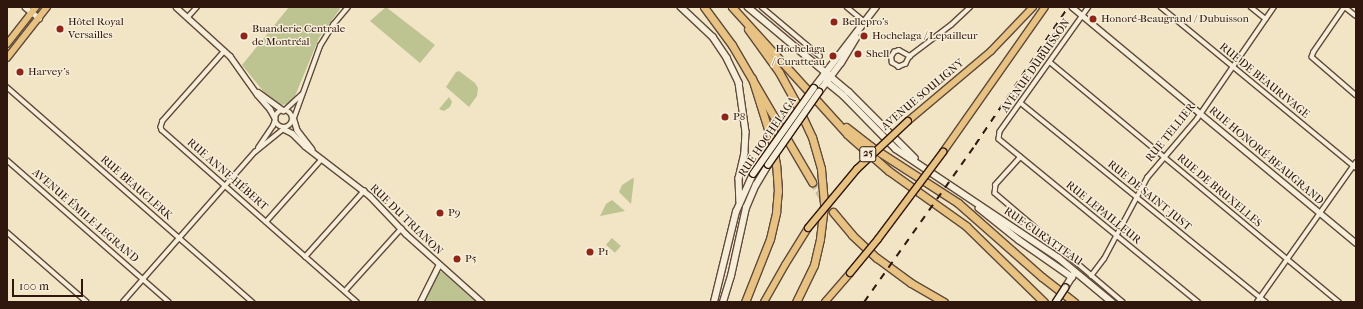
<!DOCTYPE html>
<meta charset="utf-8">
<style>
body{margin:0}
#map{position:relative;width:1363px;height:309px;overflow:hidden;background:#f1e5c5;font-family:"IM FELL French Canon",serif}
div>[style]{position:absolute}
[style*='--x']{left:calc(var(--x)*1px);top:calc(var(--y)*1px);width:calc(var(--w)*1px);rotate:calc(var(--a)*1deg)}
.green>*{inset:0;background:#bec392;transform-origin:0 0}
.motorway-tunnel>*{height:7px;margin-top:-3.5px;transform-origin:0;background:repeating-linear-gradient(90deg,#cabca0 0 7px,transparent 0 10.5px)}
.roads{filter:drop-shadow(1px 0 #604a3b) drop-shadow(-1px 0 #604a3b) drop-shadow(0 1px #604a3b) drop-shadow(0 -1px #604a3b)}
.minor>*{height:3.5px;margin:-1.75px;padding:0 1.75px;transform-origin:1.75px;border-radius:1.75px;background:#f6eed9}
.tertiary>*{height:4.5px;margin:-2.25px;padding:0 2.25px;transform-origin:2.25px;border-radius:2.25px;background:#f6eed9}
.tertiary>.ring{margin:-2.25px;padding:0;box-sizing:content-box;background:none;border:4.5px solid #f6eed9;border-radius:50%}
.secondary>*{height:5.5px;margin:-2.75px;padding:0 2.75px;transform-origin:2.75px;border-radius:2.75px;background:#f6eed9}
.primary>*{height:6px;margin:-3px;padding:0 3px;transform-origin:3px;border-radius:3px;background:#e8c282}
.trunk>*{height:6px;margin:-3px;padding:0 3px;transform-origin:3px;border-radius:3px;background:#e8c282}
.motorway>*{height:7px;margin:-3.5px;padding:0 3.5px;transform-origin:3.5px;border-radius:3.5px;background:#e8c282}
.rail>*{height:1.5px;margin-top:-0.75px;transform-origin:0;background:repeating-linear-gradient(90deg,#30170d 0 7px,transparent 0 14px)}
.bridges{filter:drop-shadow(1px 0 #30170d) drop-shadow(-1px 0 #30170d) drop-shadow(0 1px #30170d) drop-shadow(0 -1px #30170d)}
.secondary-bridge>*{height:5.5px;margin:-2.75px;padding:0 2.75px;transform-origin:2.75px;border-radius:2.75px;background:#f6eed9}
.trunk-bridge>*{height:6px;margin:-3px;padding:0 3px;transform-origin:3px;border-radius:3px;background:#e8c282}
.dots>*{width:11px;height:11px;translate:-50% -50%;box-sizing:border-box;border:2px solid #f6eed9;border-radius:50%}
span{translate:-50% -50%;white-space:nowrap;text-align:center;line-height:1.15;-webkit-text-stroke:3px #f6eed9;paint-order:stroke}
.shield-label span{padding:1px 3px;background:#f6eed9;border:1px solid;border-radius:3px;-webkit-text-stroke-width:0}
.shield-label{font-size:10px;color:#30170d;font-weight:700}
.poi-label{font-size:11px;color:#30170d}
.left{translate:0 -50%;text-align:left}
.right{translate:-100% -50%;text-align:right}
.street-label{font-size:11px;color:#30170d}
.frame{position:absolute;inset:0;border:8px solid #30170d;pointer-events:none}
.scale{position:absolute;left:12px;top:279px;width:71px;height:18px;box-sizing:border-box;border:2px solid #30170d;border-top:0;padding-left:5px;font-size:12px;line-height:14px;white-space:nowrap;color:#30170d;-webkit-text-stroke:3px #f6eed9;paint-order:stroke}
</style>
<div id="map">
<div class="green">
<div style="clip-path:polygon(289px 7px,338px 7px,340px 9px,319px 38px,295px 96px,288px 104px,281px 105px,264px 92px,242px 65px)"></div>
<div style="clip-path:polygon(386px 7px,435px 45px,420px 63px,370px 21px)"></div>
<div style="clip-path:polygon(459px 71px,475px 83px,478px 88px,477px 96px,469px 107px,446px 87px,456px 72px)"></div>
<div style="clip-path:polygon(449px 97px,452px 102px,450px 107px,444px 111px,439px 109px)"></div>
<div style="clip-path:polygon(633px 178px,634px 179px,631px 204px,619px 192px,622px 185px)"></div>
<div style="clip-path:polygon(612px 200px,625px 211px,600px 216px,606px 204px)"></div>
<div style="left:612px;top:238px;width:12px;height:9px;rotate:42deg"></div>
<div style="clip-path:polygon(440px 272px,442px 272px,476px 302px,422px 302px,437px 273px)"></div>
</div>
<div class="motorway-tunnel">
<div style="--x:812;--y:182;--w:37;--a:55"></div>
</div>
<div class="roads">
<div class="minor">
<div style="--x:762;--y:7;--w:76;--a:40.2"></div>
<div style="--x:847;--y:7;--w:23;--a:40"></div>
<div style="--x:1089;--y:7;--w:153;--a:125.5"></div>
<div style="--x:1000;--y:132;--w:7;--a:98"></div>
<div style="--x:999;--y:139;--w:257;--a:39.3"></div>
<div style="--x:1161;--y:7;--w:253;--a:39.5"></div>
<div style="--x:1251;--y:7;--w:19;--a:39"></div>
<div style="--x:1345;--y:7;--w:55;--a:124.6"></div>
<div style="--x:1314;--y:52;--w:5;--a:112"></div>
<div style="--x:1312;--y:57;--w:58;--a:40.8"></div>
<div style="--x:1345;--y:7;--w:14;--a:39"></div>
<div style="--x:188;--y:17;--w:13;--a:-48"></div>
<div style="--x:899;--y:50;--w:13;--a:29"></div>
<div style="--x:910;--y:56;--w:9;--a:117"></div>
<div style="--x:906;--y:64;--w:8;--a:157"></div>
<div style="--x:899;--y:67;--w:8;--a:-150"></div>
<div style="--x:892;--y:63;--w:6;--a:-99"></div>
<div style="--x:891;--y:57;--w:6;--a:-59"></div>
<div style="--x:894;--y:52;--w:5;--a:-22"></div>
<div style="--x:225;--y:51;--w:94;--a:131.5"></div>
<div style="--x:163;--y:121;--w:6;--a:108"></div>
<div style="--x:161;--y:127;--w:3;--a:72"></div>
<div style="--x:162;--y:130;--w:260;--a:41.4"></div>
<div style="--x:910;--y:56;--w:51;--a:-37.1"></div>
<div style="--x:951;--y:25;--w:26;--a:-43"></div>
<div style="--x:1050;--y:62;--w:376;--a:39.7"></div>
<div style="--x:7;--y:87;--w:327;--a:41.2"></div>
<div style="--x:1021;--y:103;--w:316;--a:39.1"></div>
<div style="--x:285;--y:110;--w:22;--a:-43"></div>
<div style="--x:294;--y:118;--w:77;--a:-70.1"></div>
<div style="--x:320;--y:46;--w:25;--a:-58"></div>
<div style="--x:333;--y:25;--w:23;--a:-50"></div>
<div style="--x:258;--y:148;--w:27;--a:-56"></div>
<div style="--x:273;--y:126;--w:6;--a:-72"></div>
<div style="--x:1021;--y:157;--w:38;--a:132"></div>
<div style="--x:996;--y:185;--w:8;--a:97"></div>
<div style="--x:995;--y:193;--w:168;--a:40.4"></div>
<div style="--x:7;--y:160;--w:215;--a:41.2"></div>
<div style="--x:266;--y:222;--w:84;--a:-48.4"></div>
<div style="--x:7;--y:232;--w:106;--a:41.2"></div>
<div style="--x:305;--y:257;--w:89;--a:-48.2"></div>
<div style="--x:1091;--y:276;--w:21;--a:-53"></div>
<div style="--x:1104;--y:259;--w:92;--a:-62"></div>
<div style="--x:1147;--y:178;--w:77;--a:-49.7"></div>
<div style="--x:1197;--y:119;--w:136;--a:-55.5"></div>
<div style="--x:345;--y:291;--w:84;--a:-47.9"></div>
<div style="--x:123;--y:302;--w:200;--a:-48.7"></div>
<div style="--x:255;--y:152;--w:36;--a:-39"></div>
<div style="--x:1257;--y:302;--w:171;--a:-54.7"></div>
</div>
<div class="tertiary">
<div style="--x:25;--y:7;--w:18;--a:38"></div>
<div style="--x:176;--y:7;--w:73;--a:42.2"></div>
<div style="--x:230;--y:56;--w:47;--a:54.6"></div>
<div style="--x:257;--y:94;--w:20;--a:49"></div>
<div style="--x:270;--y:109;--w:10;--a:61"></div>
<div style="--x:1072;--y:7;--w:369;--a:39.7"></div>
<div style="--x:258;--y:92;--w:31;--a:36"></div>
<div class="ring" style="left:275px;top:110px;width:13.5px;height:13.5px"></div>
<div style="--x:294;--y:120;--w:10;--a:73"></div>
<div style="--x:297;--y:130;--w:24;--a:52"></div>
<div style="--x:284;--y:129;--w:9;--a:27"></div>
<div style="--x:292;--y:133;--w:18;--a:45"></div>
<div style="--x:305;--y:146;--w:82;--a:37.6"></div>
<div style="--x:370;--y:196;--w:52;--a:46.5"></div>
<div style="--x:406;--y:234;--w:102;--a:41.8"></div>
<div style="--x:420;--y:302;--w:42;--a:-63.4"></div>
</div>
<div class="secondary">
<div style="--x:681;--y:7;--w:44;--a:43.2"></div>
<div style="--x:713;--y:37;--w:25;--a:56"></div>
<div style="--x:727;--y:58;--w:28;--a:64"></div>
<div style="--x:739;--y:83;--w:49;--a:81.9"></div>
<div style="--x:746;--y:132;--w:21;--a:93"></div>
<div style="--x:745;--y:153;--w:26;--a:103"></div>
<div style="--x:739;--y:178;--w:23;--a:88"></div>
<div style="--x:748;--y:7;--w:132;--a:40.1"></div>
<div style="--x:849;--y:92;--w:93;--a:45"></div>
<div style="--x:826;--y:72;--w:10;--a:84"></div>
<div style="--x:827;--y:82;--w:22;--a:39"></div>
<div style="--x:844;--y:96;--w:74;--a:45.5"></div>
<div style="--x:896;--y:149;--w:196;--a:33.8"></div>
<div style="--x:1059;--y:258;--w:69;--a:39.7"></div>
<div style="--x:814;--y:88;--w:102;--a:-52.6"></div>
<div style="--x:819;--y:92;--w:36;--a:-53"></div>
<div style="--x:841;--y:63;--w:29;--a:-59"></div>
<div style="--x:979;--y:208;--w:51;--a:38.7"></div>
<div style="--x:1019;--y:240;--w:65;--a:34.9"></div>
<div style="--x:1065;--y:288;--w:15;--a:-58"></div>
<div style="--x:714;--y:302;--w:93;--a:-76.3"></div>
<div style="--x:736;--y:212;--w:42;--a:-65.9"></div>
<div style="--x:723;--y:302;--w:27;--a:-73"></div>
<div style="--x:731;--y:276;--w:70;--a:-77.6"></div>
<div style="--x:746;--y:208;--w:25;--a:-67"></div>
<div style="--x:756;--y:185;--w:23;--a:-59"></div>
</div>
<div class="primary">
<div style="--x:7;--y:44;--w:47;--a:-51.9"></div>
<div style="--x:7;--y:58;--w:65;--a:-51.9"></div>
</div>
<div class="trunk">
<div style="--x:908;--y:121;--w:109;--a:-40.1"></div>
<div style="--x:991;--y:51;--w:61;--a:-46.3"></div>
<div style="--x:943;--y:152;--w:177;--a:-54.9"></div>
<div style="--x:764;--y:302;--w:43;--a:-60.4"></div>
<div style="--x:785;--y:265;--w:44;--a:-58.1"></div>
<div style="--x:825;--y:302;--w:38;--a:-49"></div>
</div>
<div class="motorway">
<div style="--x:704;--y:7;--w:47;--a:53.6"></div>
<div style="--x:732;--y:45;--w:159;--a:59.7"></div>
<div style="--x:732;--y:7;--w:171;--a:47.8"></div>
<div style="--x:847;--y:134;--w:56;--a:41.4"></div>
<div style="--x:889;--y:171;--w:95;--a:35.5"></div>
<div style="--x:966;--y:226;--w:109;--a:44.3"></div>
<div style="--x:748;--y:29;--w:53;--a:54.2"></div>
<div style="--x:779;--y:72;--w:38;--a:61"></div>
<div style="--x:797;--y:105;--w:35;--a:65"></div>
<div style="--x:812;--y:137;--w:33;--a:74"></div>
<div style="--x:821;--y:169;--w:37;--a:85"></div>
<div style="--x:824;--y:206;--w:33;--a:97"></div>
<div style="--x:820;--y:239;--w:27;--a:103"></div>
<div style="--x:814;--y:265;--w:41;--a:115.9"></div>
<div style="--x:846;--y:127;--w:31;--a:38"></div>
<div style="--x:870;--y:146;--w:105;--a:32.9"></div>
<div style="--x:958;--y:203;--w:112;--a:41.4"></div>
<div style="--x:1042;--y:277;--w:41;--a:38"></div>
<div style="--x:833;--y:212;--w:30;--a:50"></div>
<div style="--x:852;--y:235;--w:34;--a:43"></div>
<div style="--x:877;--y:258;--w:42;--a:36.3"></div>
<div style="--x:911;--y:283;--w:38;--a:30"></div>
<div style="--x:745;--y:302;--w:68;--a:-68.4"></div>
<div style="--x:770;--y:239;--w:28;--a:-77"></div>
<div style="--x:776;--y:212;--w:21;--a:-85"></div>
<div style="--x:778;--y:191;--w:26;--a:-94"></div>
<div style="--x:776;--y:165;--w:20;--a:-99"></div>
<div style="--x:773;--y:145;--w:70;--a:-107.4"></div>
</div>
</div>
<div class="rail">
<div style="--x:864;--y:302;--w:192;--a:-54.7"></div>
<div style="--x:975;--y:145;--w:166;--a:-56"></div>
</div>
<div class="bridges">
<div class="secondary-bridge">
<div style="--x:768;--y:165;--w:89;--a:-55.1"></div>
<div style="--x:753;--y:174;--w:105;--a:-54.7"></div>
<div style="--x:1056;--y:302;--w:17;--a:-57"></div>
</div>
<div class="trunk-bridge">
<div style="--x:808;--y:228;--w:77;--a:-50.3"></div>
<div style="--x:857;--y:169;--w:70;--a:-43.3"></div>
<div style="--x:850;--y:273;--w:44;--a:-50.5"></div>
<div style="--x:878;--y:239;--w:109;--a:-53.2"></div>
</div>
</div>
<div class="dots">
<div style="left:1093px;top:19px;background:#8f2418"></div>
<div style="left:834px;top:22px;background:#8f2418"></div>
<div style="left:60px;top:29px;background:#8f2418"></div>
<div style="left:244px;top:36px;background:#8f2418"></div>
<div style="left:864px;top:36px;background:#8f2418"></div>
<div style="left:858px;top:54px;background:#8f2418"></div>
<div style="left:833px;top:56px;background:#8f2418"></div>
<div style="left:20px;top:72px;background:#8f2418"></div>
<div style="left:725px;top:117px;background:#8f2418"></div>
<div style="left:440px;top:213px;background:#8f2418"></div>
<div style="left:590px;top:252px;background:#8f2418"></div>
<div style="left:457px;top:259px;background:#8f2418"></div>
</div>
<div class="shield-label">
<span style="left:868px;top:154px">25</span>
</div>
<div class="poi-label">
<span class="left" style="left:1101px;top:19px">Honoré-Beaugrand / Dubuisson</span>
<span class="left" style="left:842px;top:22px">Bellepro's</span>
<span class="left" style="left:68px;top:29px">Hôtel Royal<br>Versailles</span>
<span class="left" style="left:252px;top:36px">Buanderie Centrale<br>de Montréal</span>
<span class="left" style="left:872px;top:36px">Hochelaga / Lepailleur</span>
<span class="right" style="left:825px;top:56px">Hochelaga<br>/ Curatteau</span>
<span class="left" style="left:866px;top:54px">Shell</span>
<span class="left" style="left:28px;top:72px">Harvey's</span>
<span class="left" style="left:733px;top:117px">P8</span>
<span class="left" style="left:448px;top:213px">P9</span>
<span class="left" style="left:598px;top:252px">P1</span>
<span class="left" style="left:465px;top:259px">P5</span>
</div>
<div class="street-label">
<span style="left:1036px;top:66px;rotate:-55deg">AVENUE DUBUISSON</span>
<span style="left:1264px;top:81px;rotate:39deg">RUE DE BEAURIVAGE</span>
<span style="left:923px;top:95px;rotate:-40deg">AVENUE SOULIGNY</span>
<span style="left:1171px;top:133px;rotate:-51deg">RUE TELLIER</span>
<span style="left:768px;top:137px;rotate:-56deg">RUE HOCHELAGA</span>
<span style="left:1266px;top:156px;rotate:40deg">RUE HONORÉ-BEAUGRAND</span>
<span style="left:227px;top:175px;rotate:41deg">RUE ANNE-HÉBERT</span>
<span style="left:136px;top:188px;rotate:41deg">RUE BEAUCLERK</span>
<span style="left:1219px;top:191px;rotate:40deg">RUE DE BRUXELLES</span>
<span style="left:1149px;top:196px;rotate:39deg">RUE DE SAINT-JUST</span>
<span style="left:1103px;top:213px;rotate:39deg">RUE LEPAILLEUR</span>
<span style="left:85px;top:216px;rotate:41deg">AVENUE ÉMILE-LEGRAND</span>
<span style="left:406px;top:220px;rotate:44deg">RUE DU TRIANON</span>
<span style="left:1043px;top:237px;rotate:35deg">RUE CURATTEAU</span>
</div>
<div class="frame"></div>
<div class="scale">100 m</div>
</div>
